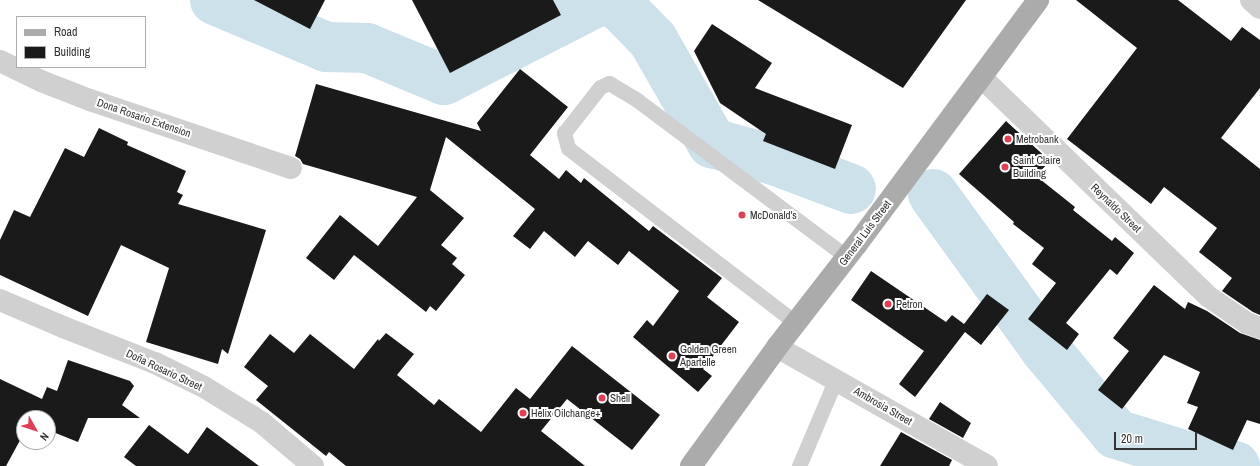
<!DOCTYPE html>
<meta charset="utf-8">
<style>
body{margin:0}
#map{position:relative;width:1260px;height:466px;overflow:hidden;background:#fff;font-family:"Archivo Narrow",sans-serif}
div>[style]{position:absolute}
[style*='--x']{left:calc(var(--x)*1px);top:calc(var(--y)*1px);width:calc(var(--w)*1px);rotate:calc(var(--a)*1deg)}
.river>*{height:50px;margin:-25px;padding:0 25px;transform-origin:25px;border-radius:25px;background:#cde1eb}
.building>*{inset:0;background:#1a1a1a}
.service>*{height:15px;margin:-7.5px;padding:0 7.5px;transform-origin:7.5px;border-radius:7.5px;background:#d0d0d0}
.minor>*{height:22px;margin:-11px;padding:0 11px;transform-origin:11px;border-radius:11px;background:#d0d0d0}
.tertiary>*{height:22px;margin:-11px;padding:0 11px;transform-origin:11px;border-radius:11px;background:#d0d0d0}
.primary>*{height:22px;margin:-11px;padding:0 11px;transform-origin:11px;border-radius:11px;background:#ababab}
.dots>*{width:11px;height:11px;translate:-50% -50%;box-sizing:border-box;border:2px solid #fff;border-radius:50%}
span{translate:-50% -50%;white-space:nowrap;text-align:center;line-height:1.15;-webkit-text-stroke:4px #fff;paint-order:stroke}
.street-label{font-size:11px;color:#333}
.poi-label{font-size:11px;color:#333}
.left{translate:0 -50%;text-align:left}
.legend{position:absolute;left:16px;top:16px;width:130px;height:52px;box-sizing:border-box;background:#fff;border:1px solid #adadad;margin:0;padding:5px 7px;list-style:none;font-size:12px;color:#333}
.legend li{display:flex;align-items:center;gap:8px;height:20px}
.legend b{width:20px;border:1px solid #adadad}
.north{position:absolute;left:16px;top:410px;width:40px;height:40px;box-sizing:border-box;background:#fff;border:1px solid #adadad;border-radius:50%;rotate:129deg;font-size:11px;font-weight:700;line-height:16px;text-align:center;color:#333}
.north::after{content:'';display:block;margin:auto;width:14px;height:18px;background:#df4055;clip-path:polygon(50% 0,100% 100%,50% 72%,0 100%)}
.scale{position:absolute;left:1114px;top:432px;width:83px;height:18px;box-sizing:border-box;border:2px solid #333;border-top:0;padding-left:5px;font-size:12px;line-height:14px;white-space:nowrap;color:#333;-webkit-text-stroke:3px #fff;paint-order:stroke}
</style>
<div id="map">
<div class="river">
<div style="--x:215;--y:0;--w:121;--a:22.9"></div>
<div style="--x:326;--y:47;--w:41;--a:1.4"></div>
<div style="--x:367;--y:48;--w:83;--a:22.6"></div>
<div style="--x:444;--y:80;--w:175;--a:-27.1"></div>
<div style="--x:602;--y:0;--w:18;--a:16"></div>
<div style="--x:619;--y:5;--w:49;--a:45.8"></div>
<div style="--x:653;--y:40;--w:119;--a:60.2"></div>
<div style="--x:712;--y:143;--w:67;--a:15.5"></div>
<div style="--x:777;--y:161;--w:79;--a:20.7"></div>
<div style="--x:933;--y:194;--w:193;--a:54.1"></div>
<div style="--x:1046;--y:350;--w:109;--a:50.2"></div>
<div style="--x:1116;--y:434;--w:77;--a:17.3"></div>
<div style="--x:1190;--y:457;--w:46;--a:11.3"></div>
</div>
<div class="building">
<div style="clip-path:polygon(254px 0,325px 0,310px 29px)"></div>
<div style="clip-path:polygon(412px 0,553px 0,561px 15px,450px 73px)"></div>
<div style="clip-path:polygon(758px 0,966px 0,903px 88px)"></div>
<div style="clip-path:polygon(1076px 0,1178px 0,1231px 41px,1242px 27px,1260px 40px,1260px 88px,1221px 138px,1260px 169px,1260px 315px,1253px 312px,1222px 291px,1232px 278px,1199px 252px,1217px 228px,1164px 187px,1151px 204px,1067px 139px,1137px 48px)"></div>
<div style="clip-path:polygon(712px 24px,772px 63px,755px 88px,852px 125px,835px 169px,763px 141px,766px 134px,720px 103px,694px 51px)"></div>
<div style="clip-path:polygon(520px 69px,568px 107px,530px 155px,559px 179px,566px 170px,581px 183px,584px 178px,649px 231px,653px 226px,722px 278px,707px 297px,739px 322px,703px 369px,712px 376px,698px 392px,633px 337px,647px 320px,653px 326px,679px 291px,629px 251px,618px 265px,588px 241px,575px 257px,544px 231px,530px 249px,513px 236px,535px 209px,446px 137px,430px 190px,464px 218px,441px 245px,457px 258px,452px 264px,465px 275px,436px 311px,430px 306px,426px 312px,354px 255px,334px 280px,306px 258px,340px 215px,378px 246px,417px 197px,303px 164px,300px 159px,295px 156px,316px 84px,481px 131px,477px 123px)"></div>
<div style="clip-path:polygon(1006px 121px,1050px 161px,1036px 176px,1075px 207px,1073px 210px,1112px 241px,1115px 237px,1134px 253px,1117px 275px,1110px 269px,1066px 323px,1079px 334px,1067px 350px,1028px 319px,1056px 283px,1032px 264px,1044px 248px,1013px 224px,1014px 222px,959px 174px)"></div>
<div style="clip-path:polygon(99px 128px,128px 142px,127px 145px,186px 171px,177px 192px,183px 195px,178px 204px,266px 230px,228px 354px,222px 349px,218px 364px,146px 342px,169px 268px,121px 245px,88px 316px,0 275px,0 240px,14px 210px,30px 217px,65px 148px,84px 157px)"></div>
<div style="clip-path:polygon(871px 271px,946px 322px,952px 315px,964px 324px,987px 294px,1009px 310px,981px 345px,965px 332px,915px 397px,899px 384px,924px 351px,851px 300px)"></div>
<div style="clip-path:polygon(1154px 285px,1185px 309px,1188px 302px,1207px 311px,1240px 333px,1260px 340px,1260px 424px,1247px 420px,1233px 450px,1188px 429px,1198px 407px,1187px 403px,1200px 372px,1164px 355px,1122px 409px,1098px 390px,1129px 351px,1113px 338px)"></div>
<div style="clip-path:polygon(386px 333px,414px 354px,397px 375px,434px 405px,439px 399px,481px 432px,516px 388px,530px 399px,572px 346px,660px 415px,632px 450px,567px 399px,541px 431px,585px 466px,346px 466px,329px 452px,326px 456px,256px 400px,268px 386px,244px 367px,270px 334px,294px 353px,310px 334px,354px 369px,378px 339px,379px 341px)"></div>
<div style="clip-path:polygon(68px 360px,130px 381px,134px 386px,122px 405px,140px 418px,88px 418px,78px 442px,48px 430px,48px 418px,24px 418px,24px 433px,6px 466px,0 466px,0 379px,42px 399px,47px 387px,57px 391px)"></div>
<div style="clip-path:polygon(940px 402px,971px 423px,963px 438px,929px 419px)"></div>
<div style="clip-path:polygon(149px 425px,188px 454px,207px 427px,259px 466px,136px 466px,124px 457px)"></div>
<div style="clip-path:polygon(901px 432px,952px 460px,949px 466px,880px 466px)"></div>
</div>
<div class="service">
<div style="--x:796;--y:323;--w:287;--a:-142.5"></div>
<div style="--x:568;--y:148;--w:16;--a:-105"></div>
<div style="--x:564;--y:133;--w:58;--a:-52"></div>
<div style="--x:600;--y:87;--w:10;--a:-24"></div>
<div style="--x:609;--y:83;--w:33;--a:31"></div>
<div style="--x:637;--y:100;--w:262;--a:36.8"></div>
<div style="--x:799;--y:466;--w:95;--a:-67"></div>
</div>
<div class="minor">
<div style="--x:1251;--y:0;--w:12;--a:42"></div>
<div style="--x:0;--y:61;--w:46;--a:26"></div>
<div style="--x:41;--y:81;--w:53;--a:21.2"></div>
<div style="--x:90;--y:100;--w:212;--a:18.7"></div>
<div style="--x:981;--y:77;--w:317;--a:44"></div>
<div style="--x:1209;--y:297;--w:46;--a:34.4"></div>
<div style="--x:1247;--y:323;--w:14;--a:21"></div>
</div>
<div class="tertiary">
<div style="--x:0;--y:300;--w:69;--a:23.2"></div>
<div style="--x:63;--y:327;--w:99;--a:21.4"></div>
<div style="--x:155;--y:363;--w:55;--a:26.1"></div>
<div style="--x:204;--y:387;--w:67;--a:31.6"></div>
<div style="--x:261;--y:422;--w:68;--a:40.2"></div>
<div style="--x:777;--y:347;--w:241;--a:29.5"></div>
</div>
<div class="primary">
<div style="--x:691;--y:466;--w:147;--a:-54.1"></div>
<div style="--x:777;--y:347;--w:130;--a:-52.2"></div>
<div style="--x:857;--y:244;--w:304;--a:-53.4"></div>
</div>
<div class="dots">
<div style="left:1008px;top:139px;background:#df4055"></div>
<div style="left:1005px;top:167px;background:#df4055"></div>
<div style="left:742px;top:215px;background:#df4055"></div>
<div style="left:888px;top:304px;background:#df4055"></div>
<div style="left:672px;top:356px;background:#df4055"></div>
<div style="left:602px;top:398px;background:#df4055"></div>
<div style="left:523px;top:413px;background:#df4055"></div>
</div>
<div class="street-label">
<span style="left:144px;top:118px;rotate:19deg">Dona Rosario Extension</span>
<span style="left:1116px;top:208px;rotate:44deg">Reynaldo Street</span>
<span style="left:865px;top:233px;rotate:-53deg">General Luis Street</span>
<span style="left:164px;top:370px;rotate:25deg">Doña Rosario Street</span>
<span style="left:883px;top:406px;rotate:30deg">Ambrosia Street</span>
</div>
<div class="poi-label">
<span class="left" style="left:1016px;top:139px">Metrobank</span>
<span class="left" style="left:1013px;top:167px">Saint Claire<br>Building</span>
<span class="left" style="left:750px;top:215px">McDonald's</span>
<span class="left" style="left:896px;top:304px">Petron</span>
<span class="left" style="left:680px;top:356px">Golden Green<br>Apartelle</span>
<span class="left" style="left:610px;top:398px">Shell</span>
<span class="left" style="left:531px;top:413px">Helix Oilchange+</span>
</div>
<ul class="legend">
<li><b style="height:5px;background:#ababab"></b>Road</li>
<li><b style="height:11px;background:#1a1a1a"></b>Building</li>
</ul>
<div class="north">N</div>
<div class="scale">20 m</div>
</div>
